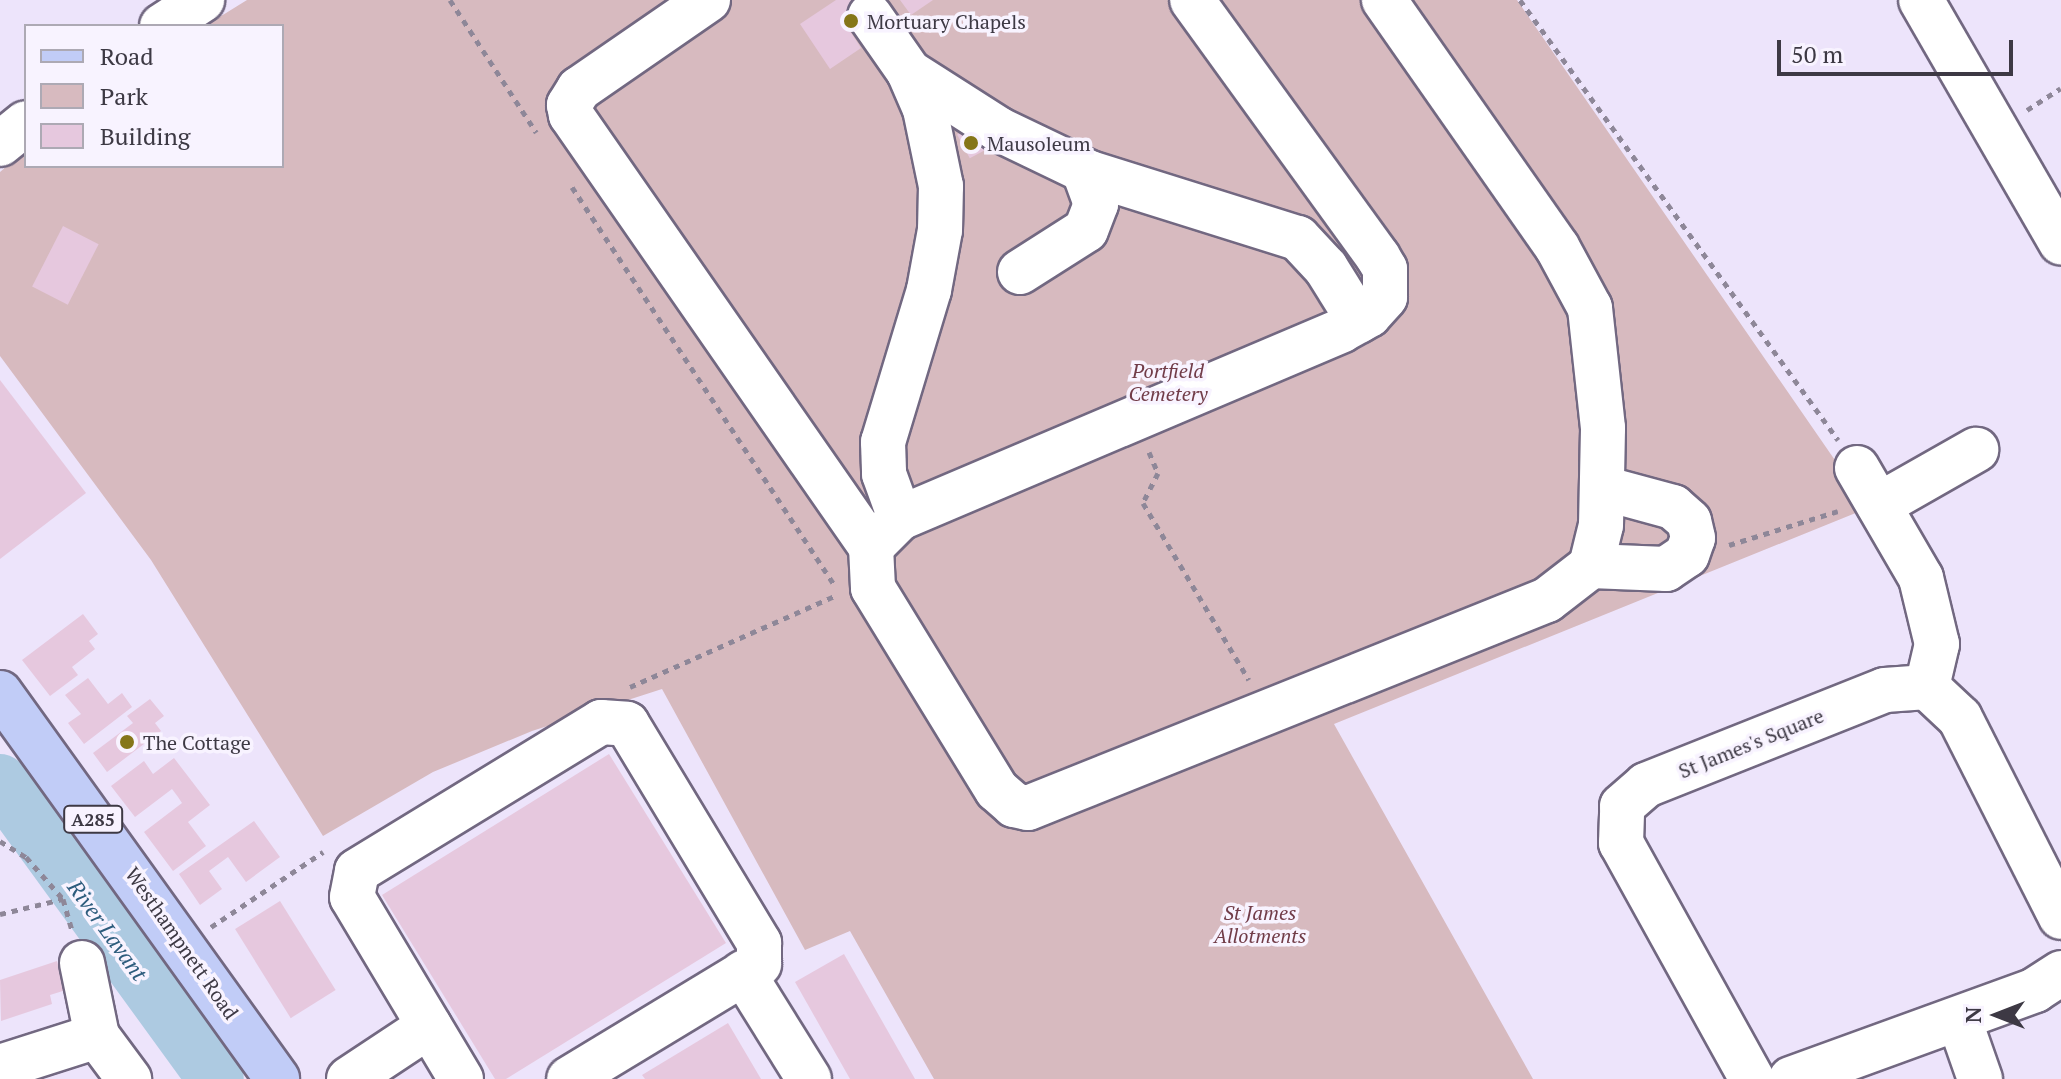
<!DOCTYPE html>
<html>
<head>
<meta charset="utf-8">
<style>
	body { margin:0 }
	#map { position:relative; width:2061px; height:1079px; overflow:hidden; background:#ede4fb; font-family:"PT Serif",serif }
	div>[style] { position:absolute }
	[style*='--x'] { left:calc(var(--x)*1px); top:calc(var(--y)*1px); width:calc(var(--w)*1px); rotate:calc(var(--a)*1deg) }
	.green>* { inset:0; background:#d7babf }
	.river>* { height:56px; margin:-28px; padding:0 28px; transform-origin:28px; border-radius:28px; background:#adcae1 }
	.building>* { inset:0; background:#e6c8de; transform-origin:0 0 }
	.path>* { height:5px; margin-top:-2.5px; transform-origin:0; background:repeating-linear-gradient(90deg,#8e8798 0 6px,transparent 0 12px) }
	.roads { filter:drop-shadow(2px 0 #726881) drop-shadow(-2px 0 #726881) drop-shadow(0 2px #726881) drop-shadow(0 -2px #726881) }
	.minor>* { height:44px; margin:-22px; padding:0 22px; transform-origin:22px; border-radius:22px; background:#fff }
	.major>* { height:44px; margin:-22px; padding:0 22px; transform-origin:22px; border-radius:22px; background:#c1ccf7 }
	.dots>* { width:22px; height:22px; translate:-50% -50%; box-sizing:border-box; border:4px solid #f8f3ff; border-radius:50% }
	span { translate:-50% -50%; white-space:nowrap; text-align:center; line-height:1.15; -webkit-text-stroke:7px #f8f3ff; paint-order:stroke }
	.shield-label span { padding:2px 6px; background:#f8f3ff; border:2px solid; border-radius:6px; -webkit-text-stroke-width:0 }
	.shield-label { font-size:18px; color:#3d3944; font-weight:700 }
	.poi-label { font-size:20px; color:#3d3944 }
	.left { translate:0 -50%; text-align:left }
	.park-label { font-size:20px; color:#713c48; font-style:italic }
	.street-label { font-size:20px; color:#3d3944 }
	.water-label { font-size:22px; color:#2d5c7d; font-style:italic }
	.legend { position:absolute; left:24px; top:24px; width:260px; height:144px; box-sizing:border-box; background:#f8f3ff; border:2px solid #ada9b4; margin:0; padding:10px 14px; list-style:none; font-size:24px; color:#3d3944 }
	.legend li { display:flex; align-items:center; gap:16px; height:40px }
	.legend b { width:40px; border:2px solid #ada9b4 }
	.north { position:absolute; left:1957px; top:975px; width:80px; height:80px; -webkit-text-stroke:6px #f8f3ff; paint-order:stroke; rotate:270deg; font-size:22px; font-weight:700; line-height:32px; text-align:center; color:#3d3944 }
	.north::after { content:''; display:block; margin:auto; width:28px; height:36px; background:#3d3944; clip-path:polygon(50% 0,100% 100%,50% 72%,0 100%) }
	.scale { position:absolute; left:1777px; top:40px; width:236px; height:36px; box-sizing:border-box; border:4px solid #3d3944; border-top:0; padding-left:10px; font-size:24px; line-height:28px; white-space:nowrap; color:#3d3944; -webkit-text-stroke:6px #f8f3ff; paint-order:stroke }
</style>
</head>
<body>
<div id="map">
	<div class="green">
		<i style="clip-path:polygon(247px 0,1517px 0,1868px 508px,1334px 724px,1533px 1079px,934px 1079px,850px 931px,805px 950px,662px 689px,532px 731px,433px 772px,323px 836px,151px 560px,0 356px,0 172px,26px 150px,26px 166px,282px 166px,282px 26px,205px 26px)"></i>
	</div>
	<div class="river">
		<i style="--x:0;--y:782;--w:367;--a:54"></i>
	</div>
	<div class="building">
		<i style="clip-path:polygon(836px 0,889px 0,848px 28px,861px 48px,830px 69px,800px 24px)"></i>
		<i style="clip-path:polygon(900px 0,933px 0,911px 15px)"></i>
		<i style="left:973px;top:126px;width:27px;height:18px;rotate:62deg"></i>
		<i style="left:63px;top:226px;width:40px;height:68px;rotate:27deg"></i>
		<i style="clip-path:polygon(0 380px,86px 493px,0 559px)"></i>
		<i style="clip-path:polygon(83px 614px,98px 634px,89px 641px,95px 649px,72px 667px,78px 675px,50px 696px,22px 660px)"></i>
		<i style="clip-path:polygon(88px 678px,108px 704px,122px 693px,132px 707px,84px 744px,68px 723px,81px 714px,65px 695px)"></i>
		<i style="clip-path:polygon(150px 699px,164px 716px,155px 723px,161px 731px,107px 772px,93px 753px,133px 723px,127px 716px)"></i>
		<i style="clip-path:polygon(609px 754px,726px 943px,506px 1079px,495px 1079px,382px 895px)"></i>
		<i style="clip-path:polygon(174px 758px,210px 805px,188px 822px,206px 846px,173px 871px,144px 832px,182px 803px,178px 797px,172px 789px,135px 817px,111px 786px,144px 761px,153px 774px)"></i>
		<i style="clip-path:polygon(254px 821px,280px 857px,246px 882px,228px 857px,209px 871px,222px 889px,200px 905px,179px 874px)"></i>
		<i style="left:280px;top:901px;width:105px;height:53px;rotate:58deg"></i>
		<i style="clip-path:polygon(844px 954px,915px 1079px,850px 1079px,795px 982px)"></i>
		<i style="clip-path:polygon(57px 961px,66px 990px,50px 995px,52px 1004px,1px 1021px,0 980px)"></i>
		<i style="clip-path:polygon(728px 1023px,761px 1079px,645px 1079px,642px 1075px)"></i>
	</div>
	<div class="path">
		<i style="--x:450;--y:0;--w:158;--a:56.9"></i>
		<i style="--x:1520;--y:0;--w:543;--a:54.14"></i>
		<i style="--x:2027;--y:110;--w:40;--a:-32.9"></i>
		<i style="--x:572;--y:187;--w:478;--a:56.6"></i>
		<i style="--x:1149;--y:452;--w:23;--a:67"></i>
		<i style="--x:1158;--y:473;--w:34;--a:117"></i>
		<i style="--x:1143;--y:503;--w:206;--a:59.1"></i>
		<i style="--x:1729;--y:545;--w:114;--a:-17.3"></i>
		<i style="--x:630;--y:687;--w:227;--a:-24"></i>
		<i style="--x:0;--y:841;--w:31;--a:32"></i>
		<i style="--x:26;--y:857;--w:56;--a:48.6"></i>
		<i style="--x:63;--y:899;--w:32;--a:74"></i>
		<i style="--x:0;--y:914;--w:65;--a:-13.4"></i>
		<i style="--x:211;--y:927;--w:135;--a:-33.8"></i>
	</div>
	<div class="roads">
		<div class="minor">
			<i style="--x:708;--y:0;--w:157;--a:145.4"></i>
			<i style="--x:579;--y:89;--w:19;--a:122"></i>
			<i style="--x:569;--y:105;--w:10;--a:79"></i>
			<i style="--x:571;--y:115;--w:526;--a:55.22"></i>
			<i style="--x:1921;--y:0;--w:280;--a:60"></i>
			<i style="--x:870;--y:16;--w:68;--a:55.1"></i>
			<i style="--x:909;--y:72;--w:40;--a:66.6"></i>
			<i style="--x:925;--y:109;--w:79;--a:78.3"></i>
			<i style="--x:941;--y:186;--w:44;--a:91.3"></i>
			<i style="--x:940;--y:230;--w:61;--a:100.4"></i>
			<i style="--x:929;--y:290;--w:159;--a:106.8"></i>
			<i style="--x:883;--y:442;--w:32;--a:88"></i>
			<i style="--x:884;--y:474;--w:47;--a:70"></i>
			<i style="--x:900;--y:518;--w:41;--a:135"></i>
			<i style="--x:871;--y:547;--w:41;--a:87.2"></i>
			<i style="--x:873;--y:588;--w:237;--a:58.5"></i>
			<i style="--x:997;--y:790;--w:23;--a:41"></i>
			<i style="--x:1014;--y:805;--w:14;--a:12"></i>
			<i style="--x:1028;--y:808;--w:559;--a:-21.84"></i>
			<i style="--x:1547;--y:600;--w:56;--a:-37.7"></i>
			<i style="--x:1591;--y:566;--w:42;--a:-76.3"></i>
			<i style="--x:1601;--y:525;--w:97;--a:-88.8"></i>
			<i style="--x:1603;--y:428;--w:121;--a:-96.2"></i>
			<i style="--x:1590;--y:308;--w:69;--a:-118.4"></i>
			<i style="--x:1557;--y:247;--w:302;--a:-125"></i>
			<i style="--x:162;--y:26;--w:48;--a:-33"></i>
			<i style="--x:909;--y:72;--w:106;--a:32.6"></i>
			<i style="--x:998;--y:129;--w:102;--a:25.6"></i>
			<i style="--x:1090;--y:173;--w:218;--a:17.4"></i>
			<i style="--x:1298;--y:238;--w:41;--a:47"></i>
			<i style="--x:1326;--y:268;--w:62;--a:58.1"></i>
			<i style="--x:0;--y:144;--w:33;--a:-39"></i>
			<i style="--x:1020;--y:272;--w:78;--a:-32.5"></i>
			<i style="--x:1086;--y:230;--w:28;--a:-69"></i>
			<i style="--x:1096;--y:204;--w:35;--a:-110"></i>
			<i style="--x:1857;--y:468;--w:127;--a:59.8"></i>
			<i style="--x:1921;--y:578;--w:68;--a:76.4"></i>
			<i style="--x:1937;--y:644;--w:44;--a:103.1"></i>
			<i style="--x:1879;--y:505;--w:112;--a:-29.6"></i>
			<i style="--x:900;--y:518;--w:480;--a:-23"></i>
			<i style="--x:1342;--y:330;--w:31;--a:-29"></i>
			<i style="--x:1369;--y:315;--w:24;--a:-48"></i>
			<i style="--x:1385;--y:297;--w:28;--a:-90"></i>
			<i style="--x:1385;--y:269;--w:14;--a:-120"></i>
			<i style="--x:1378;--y:257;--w:317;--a:-125.9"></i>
			<i style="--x:1591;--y:566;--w:75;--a:2.3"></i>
			<i style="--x:1666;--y:569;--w:25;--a:-34"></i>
			<i style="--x:1687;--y:555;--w:18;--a:-71"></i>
			<i style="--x:1693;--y:538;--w:17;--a:-103"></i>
			<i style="--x:1689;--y:521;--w:21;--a:-139"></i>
			<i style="--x:1673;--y:507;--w:73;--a:-164.8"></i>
			<i style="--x:82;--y:963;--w:75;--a:78.4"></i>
			<i style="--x:97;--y:1036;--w:54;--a:53.3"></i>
			<i style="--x:743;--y:973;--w:125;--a:58.1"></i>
			<i style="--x:1959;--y:1019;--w:64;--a:70.7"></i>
			<i style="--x:0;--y:1067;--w:102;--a:-17.7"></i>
			<i style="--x:349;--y:1079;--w:96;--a:-33.5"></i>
			<i style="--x:461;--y:1079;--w:212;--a:-120.9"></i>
			<i style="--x:352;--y:897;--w:26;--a:-79"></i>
			<i style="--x:357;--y:871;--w:286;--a:-31.4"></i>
			<i style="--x:601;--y:722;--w:26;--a:4"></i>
			<i style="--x:627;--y:724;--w:256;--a:58.9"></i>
			<i style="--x:759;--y:943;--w:21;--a:90"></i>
			<i style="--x:759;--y:964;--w:222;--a:148.8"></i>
			<i style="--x:1752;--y:1079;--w:270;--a:-119"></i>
			<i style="--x:1621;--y:843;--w:37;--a:-88"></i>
			<i style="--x:1622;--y:806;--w:32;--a:-41"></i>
			<i style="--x:1646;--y:785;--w:257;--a:-21.7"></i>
			<i style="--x:1885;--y:690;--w:42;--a:-4.1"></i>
			<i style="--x:1927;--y:687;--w:45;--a:43.2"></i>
			<i style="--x:1960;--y:718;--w:223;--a:63.1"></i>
			<i style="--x:1791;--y:1079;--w:260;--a:-20"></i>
			<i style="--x:2035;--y:990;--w:31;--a:-33"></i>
		</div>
		<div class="major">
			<i style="--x:0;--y:693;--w:475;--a:54.3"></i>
		</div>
	</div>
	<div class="dots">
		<i style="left:851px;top:21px;background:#857619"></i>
		<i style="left:971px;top:143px;background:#857619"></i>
		<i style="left:127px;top:742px;background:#857619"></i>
	</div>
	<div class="shield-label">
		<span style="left:93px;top:819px">A285</span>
	</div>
	<div class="poi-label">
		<span class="left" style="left:867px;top:21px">Mortuary Chapels</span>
		<span class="left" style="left:987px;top:143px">Mausoleum</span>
		<span class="left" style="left:143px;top:742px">The Cottage</span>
	</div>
	<div class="park-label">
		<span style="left:1168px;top:382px">Portfield<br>Cemetery</span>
		<span style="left:1260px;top:924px">St James<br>Allotments</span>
	</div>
	<div class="street-label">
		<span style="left:1751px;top:743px;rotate:-22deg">St James's Square</span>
		<span style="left:182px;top:943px;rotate:55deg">Westhampnett Road</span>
	</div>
	<div class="water-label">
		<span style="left:108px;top:930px;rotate:54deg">River Lavant</span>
	</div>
	<ul class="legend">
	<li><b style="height:10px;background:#c1ccf7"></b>Road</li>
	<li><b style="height:22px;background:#d7babf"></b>Park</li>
	<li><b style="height:22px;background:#e6c8de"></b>Building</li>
	</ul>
	<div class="north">N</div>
	<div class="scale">50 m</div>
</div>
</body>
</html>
